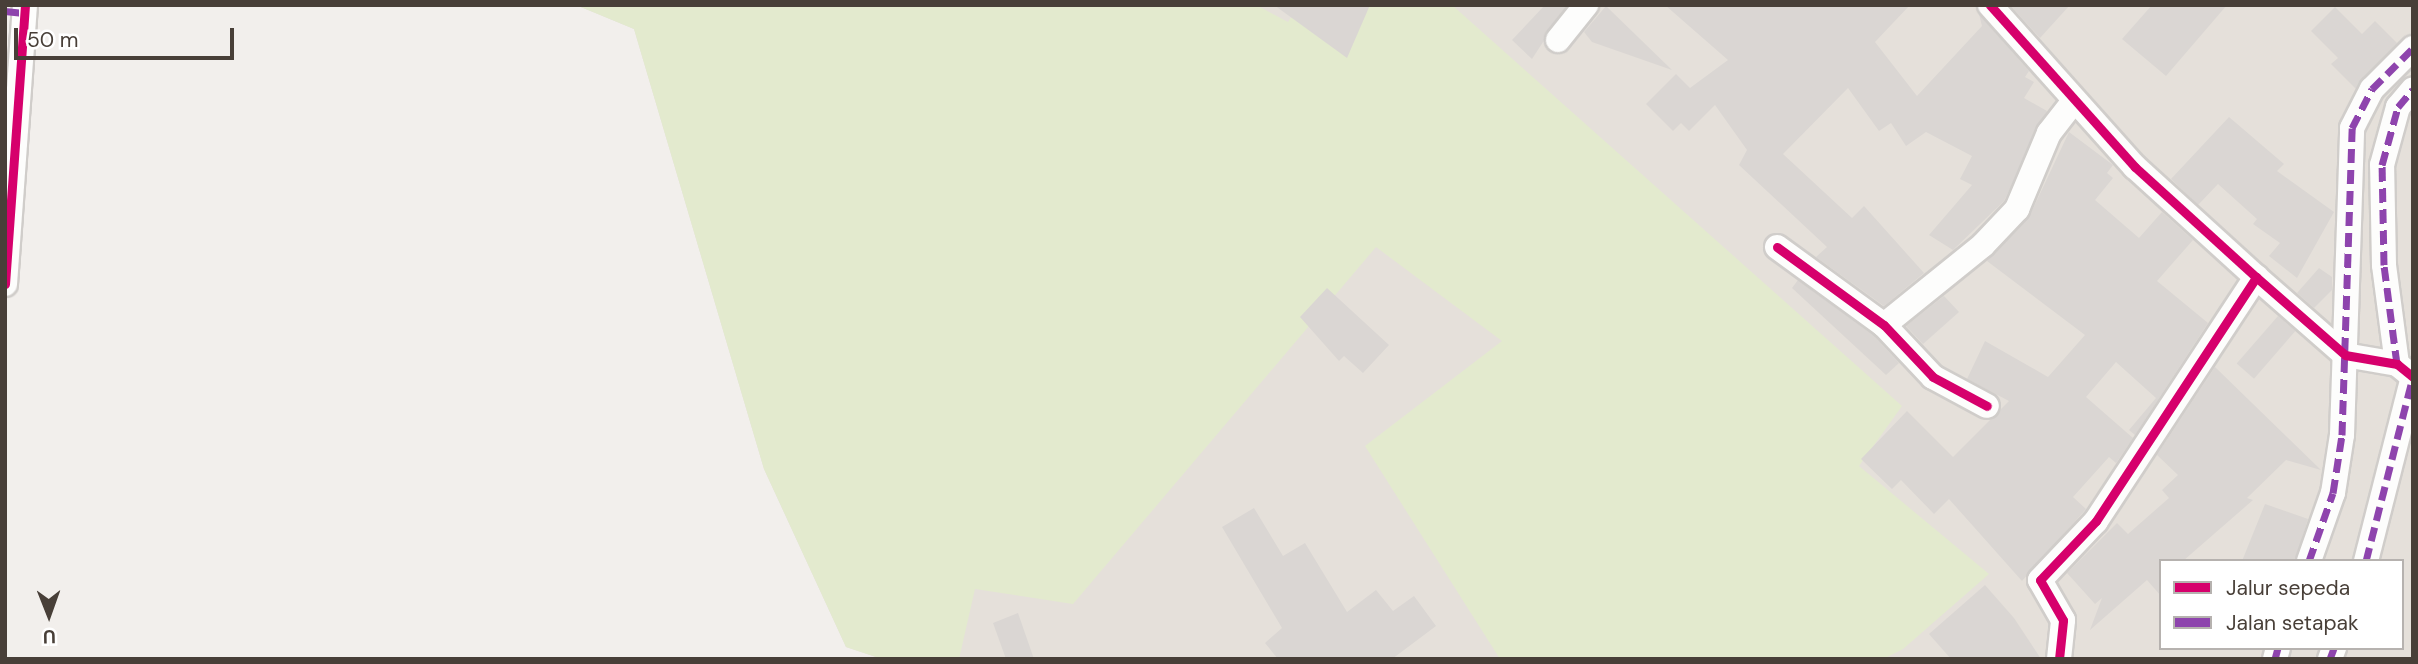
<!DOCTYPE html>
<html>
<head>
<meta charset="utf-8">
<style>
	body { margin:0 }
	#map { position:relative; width:2418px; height:664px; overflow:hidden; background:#f2efec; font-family:"DM Sans",sans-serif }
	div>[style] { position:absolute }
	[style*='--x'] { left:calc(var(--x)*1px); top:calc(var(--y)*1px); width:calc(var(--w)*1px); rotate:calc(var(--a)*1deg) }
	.residential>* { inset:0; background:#e5e0da }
	.green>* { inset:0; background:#e3eace }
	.building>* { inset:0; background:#dad6d3; transform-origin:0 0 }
	.roads { filter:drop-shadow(2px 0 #d0cdca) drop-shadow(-2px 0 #d0cdca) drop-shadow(0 2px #d0cdca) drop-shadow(0 -2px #d0cdca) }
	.minor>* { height:24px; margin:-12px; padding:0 12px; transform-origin:12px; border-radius:12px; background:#fdfdfc }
	.quiet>* { height:7px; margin-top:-3.5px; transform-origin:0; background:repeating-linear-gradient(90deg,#8e44ad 0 14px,transparent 0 21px) }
	.cycleway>* { height:9px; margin:-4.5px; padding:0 4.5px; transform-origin:4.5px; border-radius:4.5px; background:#d6006c }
	span { translate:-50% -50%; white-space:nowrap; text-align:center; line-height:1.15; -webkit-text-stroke:5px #fff; paint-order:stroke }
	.frame { position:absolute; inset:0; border:7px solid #483f38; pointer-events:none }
	.legend { position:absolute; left:2159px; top:559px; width:245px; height:91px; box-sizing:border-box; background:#fff; border:2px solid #b6b2af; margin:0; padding:9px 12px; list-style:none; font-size:21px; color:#483f38 }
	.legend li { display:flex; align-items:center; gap:14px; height:35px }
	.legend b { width:35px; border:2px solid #b6b2af }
	.north { position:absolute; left:14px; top:580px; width:70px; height:70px; -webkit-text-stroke:5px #fff; paint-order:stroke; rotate:179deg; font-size:19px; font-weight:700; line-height:28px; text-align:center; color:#483f38 }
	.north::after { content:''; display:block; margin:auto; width:24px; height:32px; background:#483f38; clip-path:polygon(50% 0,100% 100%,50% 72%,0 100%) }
	.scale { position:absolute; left:14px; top:28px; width:220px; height:32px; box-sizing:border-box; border:4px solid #483f38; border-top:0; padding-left:9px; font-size:21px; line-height:24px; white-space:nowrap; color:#483f38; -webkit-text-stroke:5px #fff; paint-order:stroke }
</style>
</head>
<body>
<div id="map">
	<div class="residential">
		<i style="clip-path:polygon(evenodd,576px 5px,2413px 5px,2413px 659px,882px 659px,846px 647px,764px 469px,634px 29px,576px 5px,2161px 561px,2402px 561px,2402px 648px,2161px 648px,2161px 561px)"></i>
	</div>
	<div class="green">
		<i style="clip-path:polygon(576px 5px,1256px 5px,1288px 22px,1299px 5px,1452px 5px,1902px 406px,1859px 466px,1989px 574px,1903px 649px,1883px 659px,1500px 659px,1365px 446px,1502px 341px,1376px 247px,1073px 604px,975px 589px,959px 659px,882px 659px,846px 647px,764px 469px,634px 29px)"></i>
	</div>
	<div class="building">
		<i style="clip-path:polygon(1274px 5px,1370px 5px,1347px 58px)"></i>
		<i style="clip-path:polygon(1545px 5px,1567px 5px,1532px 59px,1512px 40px)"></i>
		<i style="clip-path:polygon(1665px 5px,1910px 5px,1875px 42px,1917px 96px,1982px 26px,1979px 14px,2029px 71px,2025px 77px,2034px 82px,2024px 98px,2047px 111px,2004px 201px,1953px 250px,1929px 235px,1972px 185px,1960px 179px,1972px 156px,1926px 132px,1906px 146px,1891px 123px,1879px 131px,1848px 88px,1783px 154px,1852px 218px,1864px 206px,1924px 273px,1884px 306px,1816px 257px,1827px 247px,1739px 165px,1747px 150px,1715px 105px,1689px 131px,1681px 123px,1673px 131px,1646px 104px,1676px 74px,1690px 88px,1728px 60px)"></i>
		<i style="clip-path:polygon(2010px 5px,2070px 5px,2040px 38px)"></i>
		<i style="clip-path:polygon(2152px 5px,2227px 5px,2166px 76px,2122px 39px)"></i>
		<i style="clip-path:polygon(1606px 6px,1672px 70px,1592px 42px,1584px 32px)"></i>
		<i style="clip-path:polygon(2335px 7px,2362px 34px,2375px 21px,2397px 43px,2356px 89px,2331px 64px,2338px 58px,2311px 31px)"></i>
		<i style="clip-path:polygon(2229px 117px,2284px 164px,2277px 171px,2334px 212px,2297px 278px,2269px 256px,2280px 243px,2253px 224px,2257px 219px,2218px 184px,2198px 205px,2171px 179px)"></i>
		<i style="clip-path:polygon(2069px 132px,2113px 165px,2107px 173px,2113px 178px,2095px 200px,2139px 238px,2162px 212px,2193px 240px,2157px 281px,2208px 323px,2135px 435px,2129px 430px,2156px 398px,2116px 362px,2086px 397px,2133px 438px,2116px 463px,2109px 457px,2073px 497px,2086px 509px,2022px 581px,1949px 499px,1934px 514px,1901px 480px,1892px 489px,1861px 459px,1907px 411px,1953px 457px,2009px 401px,1967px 379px,1985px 341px,2048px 377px,2085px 335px,1987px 261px,2030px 215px)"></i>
		<i style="clip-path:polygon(2319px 268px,2332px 277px,2332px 290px,2314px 308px,2297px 293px)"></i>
		<i style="clip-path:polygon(1798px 280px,1874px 336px,1899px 363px,1886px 375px,1792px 288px)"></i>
		<i style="clip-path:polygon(1327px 288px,1389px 345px,1363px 373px,1344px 356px,1339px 361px,1300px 317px)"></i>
		<i style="clip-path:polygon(1944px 296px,1959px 312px,1923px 344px,1906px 326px)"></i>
		<i style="left:2278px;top:316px;width:23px;height:63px;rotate:41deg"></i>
		<i style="clip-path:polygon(2215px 367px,2321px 470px,2286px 460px,2247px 498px,2253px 500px,2183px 561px,2161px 561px,2161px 596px,2147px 580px,2090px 630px,2102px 598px,2095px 604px,2067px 573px,2117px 523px,2128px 534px,2169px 498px,2162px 490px,2178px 475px,2157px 455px)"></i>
		<i style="clip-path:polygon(2265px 504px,2308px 519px,2295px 561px,2242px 561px)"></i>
		<i style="clip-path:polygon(1254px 508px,1283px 556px,1305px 543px,1347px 612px,1376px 590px,1393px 611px,1414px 596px,1436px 626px,1392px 659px,1278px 659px,1265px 643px,1282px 628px,1222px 527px)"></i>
		<i style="clip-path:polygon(1985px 585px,2014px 618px,2041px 659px,1951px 659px,1929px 634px)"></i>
		<i style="clip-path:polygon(1018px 613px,1034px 659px,1006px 659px,993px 623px)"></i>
	</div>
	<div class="roads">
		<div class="minor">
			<i style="--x:1990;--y:5;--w:217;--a:48.2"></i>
			<i style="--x:2135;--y:167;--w:164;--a:42.3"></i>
			<i style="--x:2256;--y:277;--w:118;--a:41.2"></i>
			<i style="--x:2345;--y:355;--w:53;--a:9.8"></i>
			<i style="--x:2397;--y:364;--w:21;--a:39"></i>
			<i style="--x:1558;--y:40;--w:45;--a:-51.3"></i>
			<i style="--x:1777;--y:247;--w:132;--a:36.1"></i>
			<i style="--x:1884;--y:325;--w:71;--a:46.7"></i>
			<i style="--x:1933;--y:377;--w:61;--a:28.2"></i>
			<i style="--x:5;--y:284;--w:280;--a:-85.9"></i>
			<i style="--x:1884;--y:325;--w:127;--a:-38.9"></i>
			<i style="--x:1983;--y:245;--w:50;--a:-46.6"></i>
			<i style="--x:2017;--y:209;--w:82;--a:-67.2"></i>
			<i style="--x:2049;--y:133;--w:41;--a:-52"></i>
			<i style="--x:2397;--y:364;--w:100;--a:-97.5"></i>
			<i style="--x:2384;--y:265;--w:100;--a:-91.1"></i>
			<i style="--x:2382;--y:165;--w:60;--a:-74.6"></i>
			<i style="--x:2398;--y:107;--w:23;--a:-50"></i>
			<i style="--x:2309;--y:561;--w:72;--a:-70.6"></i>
			<i style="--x:2333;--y:493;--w:59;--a:-81.2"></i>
			<i style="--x:2342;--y:435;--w:307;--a:-88.1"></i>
			<i style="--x:2352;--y:128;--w:44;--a:-62.9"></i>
			<i style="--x:2372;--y:89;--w:58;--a:-45"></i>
			<i style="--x:2366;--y:561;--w:190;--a:-75.7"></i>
			<i style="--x:2059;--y:659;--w:39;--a:-84"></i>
			<i style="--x:2063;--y:620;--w:46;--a:-119.9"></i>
			<i style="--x:2040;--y:580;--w:81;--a:-46.5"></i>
			<i style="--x:2096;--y:521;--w:292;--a:-56.7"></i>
			<i style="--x:2275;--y:659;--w:11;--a:-75"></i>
			<i style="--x:2330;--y:659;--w:12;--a:-70"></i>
		</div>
	</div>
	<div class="quiet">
		<i style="--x:5;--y:11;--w:19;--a:6"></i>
		<i style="--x:2397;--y:364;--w:100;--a:-97.5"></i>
		<i style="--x:2384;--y:265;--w:100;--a:-91.1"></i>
		<i style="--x:2382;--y:165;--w:60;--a:-74.6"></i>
		<i style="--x:2398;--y:107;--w:23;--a:-50"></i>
		<i style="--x:2309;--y:561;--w:72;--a:-70.6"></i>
		<i style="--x:2333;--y:493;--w:59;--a:-81.2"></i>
		<i style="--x:2342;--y:435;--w:307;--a:-88.1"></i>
		<i style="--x:2352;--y:128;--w:44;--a:-62.9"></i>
		<i style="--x:2372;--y:89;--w:58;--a:-45"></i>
		<i style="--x:2366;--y:561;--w:190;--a:-75.7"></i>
		<i style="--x:2275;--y:659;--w:11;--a:-75"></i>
		<i style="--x:2330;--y:659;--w:12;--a:-70"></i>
	</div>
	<div class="cycleway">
		<i style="--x:1990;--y:5;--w:217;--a:48.2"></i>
		<i style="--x:2135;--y:167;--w:164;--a:42.3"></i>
		<i style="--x:2256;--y:277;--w:118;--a:41.2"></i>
		<i style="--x:2345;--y:355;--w:53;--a:9.8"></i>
		<i style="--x:2397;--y:364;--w:21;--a:39"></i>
		<i style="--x:1777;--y:247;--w:132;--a:36.1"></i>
		<i style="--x:1884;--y:325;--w:71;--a:46.7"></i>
		<i style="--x:1933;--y:377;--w:61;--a:28.2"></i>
		<i style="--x:5;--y:284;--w:280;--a:-85.9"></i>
		<i style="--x:2059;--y:659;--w:39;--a:-84"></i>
		<i style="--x:2063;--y:620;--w:46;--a:-119.9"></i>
		<i style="--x:2040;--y:580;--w:81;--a:-46.5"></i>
		<i style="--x:2096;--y:521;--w:292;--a:-56.7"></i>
	</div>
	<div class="frame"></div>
	<ul class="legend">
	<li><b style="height:9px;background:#d6006c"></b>Jalur sepeda</li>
	<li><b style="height:9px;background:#8e44ad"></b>Jalan setapak</li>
	</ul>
	<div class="north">U</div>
	<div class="scale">50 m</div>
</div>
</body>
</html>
